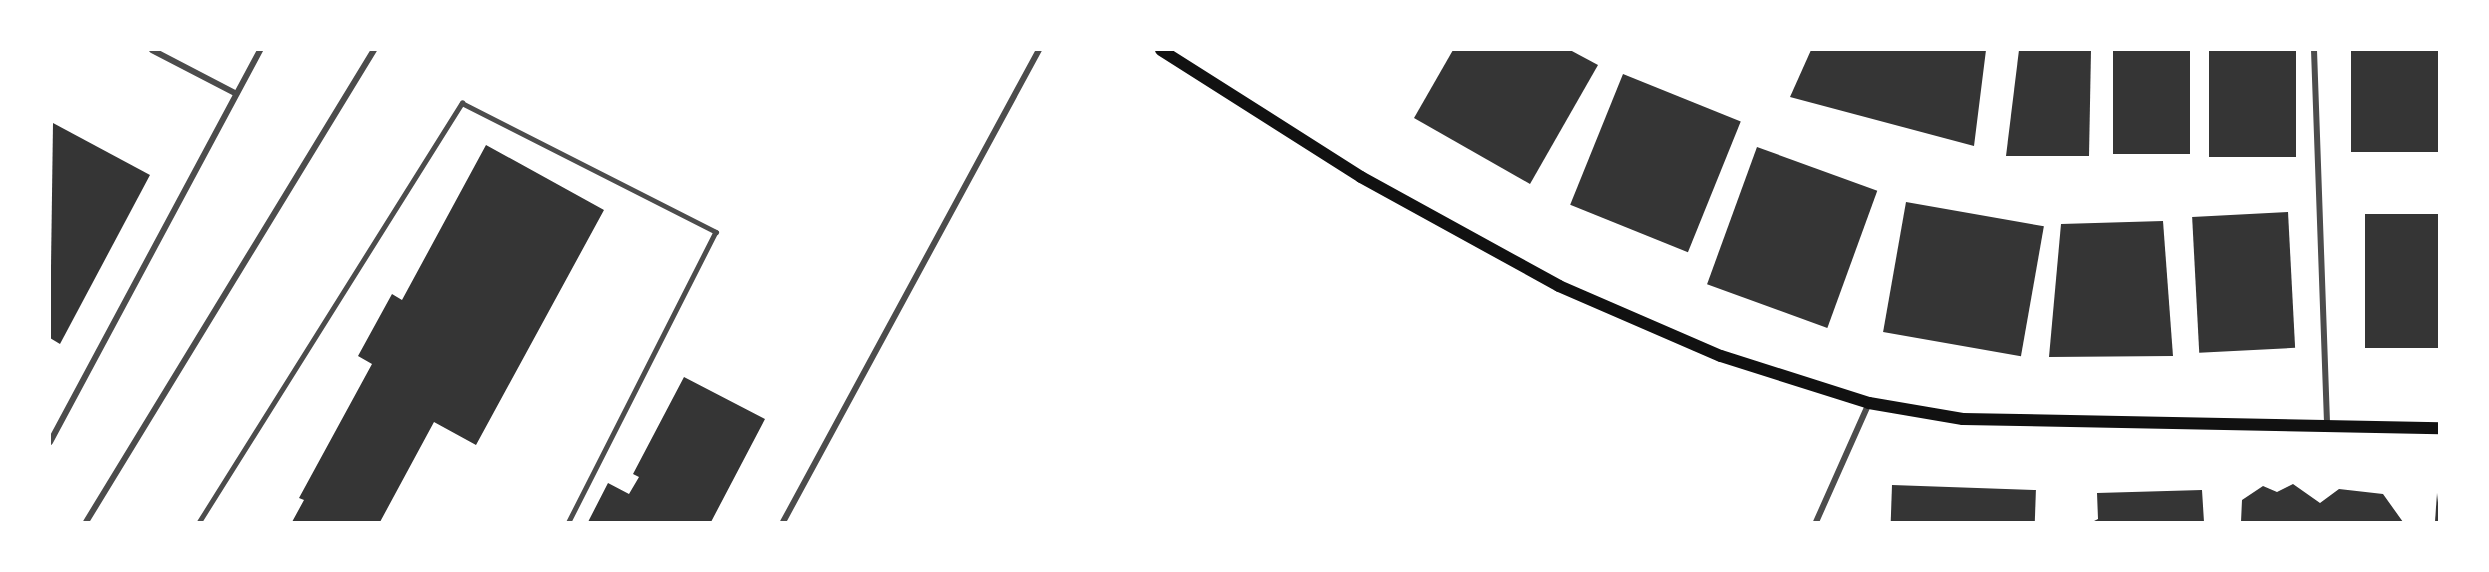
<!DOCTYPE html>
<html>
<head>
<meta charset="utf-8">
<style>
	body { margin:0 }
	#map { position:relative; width:2489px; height:572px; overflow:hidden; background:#fff; font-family:Karla,sans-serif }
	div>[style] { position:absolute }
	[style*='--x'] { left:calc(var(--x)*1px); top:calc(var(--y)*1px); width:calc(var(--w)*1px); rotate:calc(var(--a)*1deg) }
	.building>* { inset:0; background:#353535; transform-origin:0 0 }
	.service>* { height:4.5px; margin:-2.25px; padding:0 2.25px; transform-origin:2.25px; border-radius:2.25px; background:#4c4c4c }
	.minor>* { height:6px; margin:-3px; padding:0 3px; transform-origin:3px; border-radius:3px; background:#4c4c4c }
	.secondary>* { height:12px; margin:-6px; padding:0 6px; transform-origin:6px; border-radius:6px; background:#111 }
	span { translate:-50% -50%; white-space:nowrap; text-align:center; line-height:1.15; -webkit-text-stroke:4.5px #fff; paint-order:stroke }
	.frame { position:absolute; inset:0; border:51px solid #fff; pointer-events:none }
</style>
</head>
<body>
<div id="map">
	<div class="building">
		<i style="clip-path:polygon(1453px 50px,1570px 50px,1598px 65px,1530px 184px,1414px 118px)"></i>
		<i style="clip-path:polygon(1811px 50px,1986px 50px,1974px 146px,1790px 97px)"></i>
		<i style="clip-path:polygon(2019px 50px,2091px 50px,2089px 156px,2006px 156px)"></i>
		<i style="left:2113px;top:50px;width:77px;height:104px"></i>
		<i style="left:2209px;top:50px;width:87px;height:107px"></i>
		<i style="left:2351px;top:50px;width:89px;height:102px"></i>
		<i style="left:1623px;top:74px;width:127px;height:141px;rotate:22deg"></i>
		<i style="clip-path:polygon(53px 123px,150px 175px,60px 344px,50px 338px)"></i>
		<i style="clip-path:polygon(486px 145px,604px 210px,476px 445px,434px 422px,380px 522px,292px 522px,304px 500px,299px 498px,372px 364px,358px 356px,392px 294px,402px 300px)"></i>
		<i style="left:1757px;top:147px;width:128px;height:146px;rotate:20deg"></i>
		<i style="left:1906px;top:202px;width:140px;height:132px;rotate:10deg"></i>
		<i style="left:2288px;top:212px;width:136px;height:96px;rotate:87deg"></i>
		<i style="left:2440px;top:214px;width:134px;height:75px;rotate:90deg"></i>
		<i style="clip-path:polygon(2163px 221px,2173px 356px,2049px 357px,2061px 224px)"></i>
		<i style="clip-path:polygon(684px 377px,765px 419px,711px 522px,588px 522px,608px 483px,629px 494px,639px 477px,633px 474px)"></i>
		<i style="clip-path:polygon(2293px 484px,2320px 503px,2339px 489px,2383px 494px,2403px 522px,2241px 522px,2242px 500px,2263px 486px,2277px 492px)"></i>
		<i style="left:1892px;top:485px;width:144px;height:37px;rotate:2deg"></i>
		<i style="clip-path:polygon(2202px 490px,2204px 522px,2092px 522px,2098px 519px,2097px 493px)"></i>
		<i style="clip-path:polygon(2437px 493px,2440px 522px,2435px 522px)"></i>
	</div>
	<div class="service">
		<i style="--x:199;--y:522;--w:495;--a:-57.9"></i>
		<i style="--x:462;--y:103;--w:285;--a:26.9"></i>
		<i style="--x:716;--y:232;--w:325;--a:116.9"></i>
	</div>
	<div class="minor">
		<i style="--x:152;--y:50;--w:93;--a:27.4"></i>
		<i style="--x:2314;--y:50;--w:374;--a:88"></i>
		<i style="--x:50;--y:442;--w:445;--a:-61.8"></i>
		<i style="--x:86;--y:522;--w:553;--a:-58.61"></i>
		<i style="--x:783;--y:522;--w:537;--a:-61.53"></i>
		<i style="--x:1816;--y:522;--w:130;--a:-66"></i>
	</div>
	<div class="secondary">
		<i style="--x:1161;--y:50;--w:237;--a:32.4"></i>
		<i style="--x:1361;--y:177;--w:226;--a:28.8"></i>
		<i style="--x:1559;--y:286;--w:176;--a:23.4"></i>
		<i style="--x:1721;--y:356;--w:155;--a:17.6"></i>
		<i style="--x:1869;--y:403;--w:95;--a:9.7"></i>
		<i style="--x:1963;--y:419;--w:477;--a:1.1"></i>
	</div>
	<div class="frame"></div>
</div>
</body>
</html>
